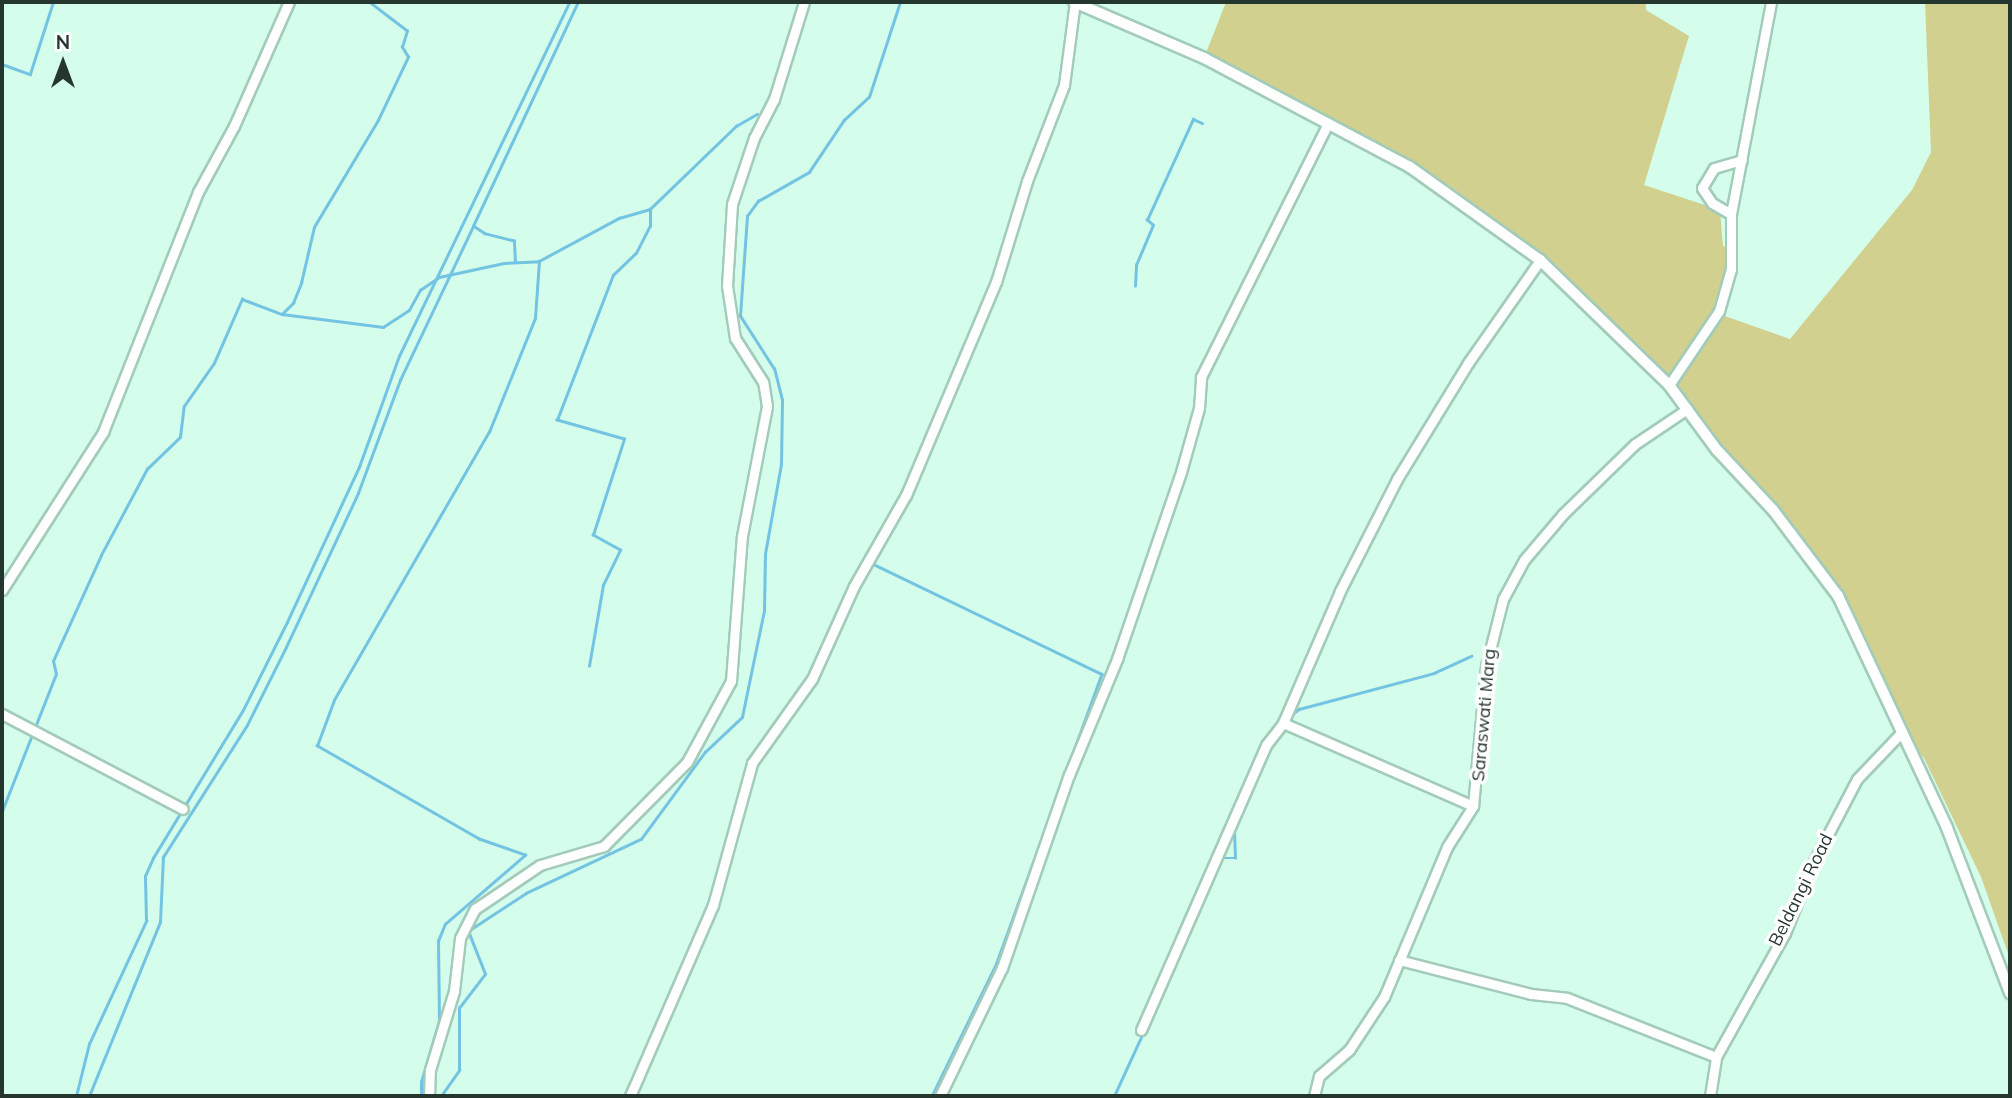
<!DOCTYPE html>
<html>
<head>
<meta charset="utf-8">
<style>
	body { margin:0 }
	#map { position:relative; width:2012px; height:1098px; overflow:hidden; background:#d4feeb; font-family:Mulish,sans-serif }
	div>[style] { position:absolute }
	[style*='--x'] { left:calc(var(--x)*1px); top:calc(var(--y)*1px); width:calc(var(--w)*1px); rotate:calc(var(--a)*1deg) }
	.green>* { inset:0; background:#d1d08e }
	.stream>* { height:2.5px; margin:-1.25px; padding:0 1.25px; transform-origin:1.25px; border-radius:1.25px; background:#73c3e3 }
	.roads { filter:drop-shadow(2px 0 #a3cbb9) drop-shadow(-2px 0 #a3cbb9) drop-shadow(0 2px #a3cbb9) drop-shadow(0 -2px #a3cbb9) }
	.minor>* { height:9px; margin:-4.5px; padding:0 4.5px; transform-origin:4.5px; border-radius:4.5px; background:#fff }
	.tertiary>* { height:10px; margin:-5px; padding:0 5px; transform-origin:5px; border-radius:5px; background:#fff }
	span { translate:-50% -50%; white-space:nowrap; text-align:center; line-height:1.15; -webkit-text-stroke:7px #fff; paint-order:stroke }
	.street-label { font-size:18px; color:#25362f }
	.frame { position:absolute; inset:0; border:4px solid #25362f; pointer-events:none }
	.north { position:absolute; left:28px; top:28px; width:70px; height:70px; -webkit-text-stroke:5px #fff; paint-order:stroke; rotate:0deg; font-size:19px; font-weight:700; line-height:28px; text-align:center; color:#25362f }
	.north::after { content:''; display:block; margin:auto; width:24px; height:32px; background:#25362f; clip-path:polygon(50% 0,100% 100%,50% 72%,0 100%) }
</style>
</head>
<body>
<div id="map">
	<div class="green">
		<i style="clip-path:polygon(1226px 2px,1646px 2px,1646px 10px,1689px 36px,1644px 185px,1720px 210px,1723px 246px,1738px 251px,1722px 315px,1790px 339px,1912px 190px,1931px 152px,1925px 2px,2010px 2px,2010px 959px,1981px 877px,1924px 758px,1898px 727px,1848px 613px,1652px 364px,1556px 265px,1447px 184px,1204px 58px)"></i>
	</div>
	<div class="stream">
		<i style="--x:2;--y:64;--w:30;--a:20"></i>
		<i style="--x:30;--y:74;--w:76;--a:-72.3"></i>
		<i style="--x:515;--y:262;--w:21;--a:-93"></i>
		<i style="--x:514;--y:241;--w:30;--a:-166"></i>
		<i style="--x:485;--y:234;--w:14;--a:-146"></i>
		<i style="--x:473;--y:226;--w:247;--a:-64.9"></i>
		<i style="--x:1135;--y:286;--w:21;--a:-87"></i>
		<i style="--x:1136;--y:265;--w:43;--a:-67"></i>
		<i style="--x:1153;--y:225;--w:8;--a:-140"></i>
		<i style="--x:1147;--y:220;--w:111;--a:-65.5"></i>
		<i style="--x:1193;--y:119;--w:10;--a:24"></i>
		<i style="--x:282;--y:314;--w:16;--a:-45"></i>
		<i style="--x:293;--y:303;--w:22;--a:-68"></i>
		<i style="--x:301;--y:283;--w:57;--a:-76.9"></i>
		<i style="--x:314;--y:227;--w:125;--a:-59.1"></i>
		<i style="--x:378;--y:120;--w:70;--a:-64.5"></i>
		<i style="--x:408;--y:57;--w:12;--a:-121"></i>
		<i style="--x:402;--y:47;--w:17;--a:-73"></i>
		<i style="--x:407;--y:31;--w:48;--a:-142.7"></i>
		<i style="--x:871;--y:563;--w:256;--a:25.7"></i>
		<i style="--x:1102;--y:674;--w:307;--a:110"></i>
		<i style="--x:997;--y:963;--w:148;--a:116"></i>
		<i style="--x:589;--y:666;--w:82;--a:-80.2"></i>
		<i style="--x:603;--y:585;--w:39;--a:-64"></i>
		<i style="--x:620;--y:550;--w:31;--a:-151"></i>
		<i style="--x:593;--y:535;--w:101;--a:-72.1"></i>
		<i style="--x:624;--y:439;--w:70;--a:-164.2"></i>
		<i style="--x:557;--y:420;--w:155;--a:-68.9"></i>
		<i style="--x:613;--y:275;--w:32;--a:-44"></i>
		<i style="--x:636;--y:253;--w:30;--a:-63"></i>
		<i style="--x:650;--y:226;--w:17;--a:-90"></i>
		<i style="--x:1289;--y:717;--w:13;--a:-39"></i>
		<i style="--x:1299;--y:709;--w:140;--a:-14.9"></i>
		<i style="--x:1434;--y:673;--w:41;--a:-24.7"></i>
		<i style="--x:1264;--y:740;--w:14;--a:-51"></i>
		<i style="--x:2;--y:811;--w:147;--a:-68.5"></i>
		<i style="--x:56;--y:674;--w:13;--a:-103"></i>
		<i style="--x:53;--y:661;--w:116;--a:-65.6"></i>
		<i style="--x:101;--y:555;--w:98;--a:-61.9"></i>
		<i style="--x:147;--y:469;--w:46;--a:-44.1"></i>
		<i style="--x:180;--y:437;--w:31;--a:-83"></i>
		<i style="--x:184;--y:406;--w:52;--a:-55.1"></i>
		<i style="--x:214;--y:363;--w:70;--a:-66.4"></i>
		<i style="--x:242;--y:299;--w:43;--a:20.6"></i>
		<i style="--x:282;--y:314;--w:102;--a:7.3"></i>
		<i style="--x:383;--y:327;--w:31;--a:-33"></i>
		<i style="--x:409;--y:310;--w:23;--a:-61"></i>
		<i style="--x:420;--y:290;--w:23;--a:-34"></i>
		<i style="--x:439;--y:277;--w:66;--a:-12.2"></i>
		<i style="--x:504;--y:263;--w:35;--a:-3"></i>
		<i style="--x:539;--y:261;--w:91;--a:-28.3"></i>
		<i style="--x:619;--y:218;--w:32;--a:-16"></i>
		<i style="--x:650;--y:209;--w:120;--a:-44"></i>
		<i style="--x:736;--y:126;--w:24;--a:-30"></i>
		<i style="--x:1219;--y:858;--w:16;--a:0"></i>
		<i style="--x:1235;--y:858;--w:30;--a:-92"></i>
		<i style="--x:1189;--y:932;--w:63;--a:-66.7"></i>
		<i style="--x:1158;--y:1002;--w:60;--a:-66.4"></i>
		<i style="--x:76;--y:1096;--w:54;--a:-76"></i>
		<i style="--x:89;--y:1044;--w:136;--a:-65.1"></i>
		<i style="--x:146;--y:921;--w:45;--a:-91.3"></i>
		<i style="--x:145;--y:876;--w:20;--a:-66"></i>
		<i style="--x:153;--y:858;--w:173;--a:-58.7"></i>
		<i style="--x:243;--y:710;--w:98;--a:-63.4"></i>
		<i style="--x:287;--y:622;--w:171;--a:-65.1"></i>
		<i style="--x:359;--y:467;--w:118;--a:-70.2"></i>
		<i style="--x:399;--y:356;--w:393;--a:-64.3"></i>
		<i style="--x:89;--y:1096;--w:188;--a:-67.8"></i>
		<i style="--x:160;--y:922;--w:65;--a:-87.4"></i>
		<i style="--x:163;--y:857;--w:156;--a:-57.5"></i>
		<i style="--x:247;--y:725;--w:87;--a:-63.4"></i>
		<i style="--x:286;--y:647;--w:170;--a:-64.9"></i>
		<i style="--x:358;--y:493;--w:121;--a:-69.6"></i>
		<i style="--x:400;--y:380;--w:170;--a:-64.6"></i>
		<i style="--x:421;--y:1096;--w:14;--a:-90"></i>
		<i style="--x:421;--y:1082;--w:64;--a:-73.6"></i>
		<i style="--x:439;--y:1021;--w:80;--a:-90.7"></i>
		<i style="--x:438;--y:941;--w:18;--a:-68"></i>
		<i style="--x:445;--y:924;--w:106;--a:-40.8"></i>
		<i style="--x:525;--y:855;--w:49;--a:-160.8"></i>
		<i style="--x:479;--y:839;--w:187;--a:-150.1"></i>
		<i style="--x:317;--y:746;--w:49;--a:-69.7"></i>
		<i style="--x:334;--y:700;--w:310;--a:-60"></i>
		<i style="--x:489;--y:432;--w:123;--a:-68"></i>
		<i style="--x:535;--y:318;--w:57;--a:-86"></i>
		<i style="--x:441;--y:1096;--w:32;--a:-55"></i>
		<i style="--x:459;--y:1070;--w:62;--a:-90"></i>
		<i style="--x:459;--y:1008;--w:43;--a:-52.6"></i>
		<i style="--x:485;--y:974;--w:46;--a:-111.6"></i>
		<i style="--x:468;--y:931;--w:69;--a:-33.2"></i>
		<i style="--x:526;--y:893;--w:127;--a:-25.2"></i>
		<i style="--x:641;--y:839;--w:108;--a:-53.7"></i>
		<i style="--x:705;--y:752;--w:51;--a:-43.4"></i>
		<i style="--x:742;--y:717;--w:108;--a:-78.3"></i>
		<i style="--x:764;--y:611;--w:57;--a:-89"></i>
		<i style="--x:765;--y:554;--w:91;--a:-79.9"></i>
		<i style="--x:781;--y:464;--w:64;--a:-89.1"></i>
		<i style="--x:782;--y:400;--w:32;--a:-104"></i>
		<i style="--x:774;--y:369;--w:63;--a:-122.7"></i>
		<i style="--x:740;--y:316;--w:100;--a:-86"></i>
		<i style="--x:747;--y:216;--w:19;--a:-54"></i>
		<i style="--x:758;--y:201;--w:59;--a:-29.6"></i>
		<i style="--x:809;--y:172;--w:63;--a:-56.1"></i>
		<i style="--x:844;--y:120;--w:34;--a:-43"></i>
		<i style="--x:869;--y:97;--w:100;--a:-71.9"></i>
		<i style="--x:1114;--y:1096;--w:69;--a:-65.3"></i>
	</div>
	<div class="roads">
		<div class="minor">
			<i style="--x:1731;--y:214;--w:22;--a:-150"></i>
			<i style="--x:1712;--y:203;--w:18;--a:-124"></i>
			<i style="--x:1702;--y:188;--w:23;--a:-59"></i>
			<i style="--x:1714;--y:168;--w:29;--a:-16"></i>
			<i style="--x:1669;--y:385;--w:89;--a:-56"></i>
			<i style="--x:1719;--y:311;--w:44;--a:-74.1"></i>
			<i style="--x:1731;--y:269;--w:55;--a:-90"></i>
			<i style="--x:1731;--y:214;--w:216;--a:-79.3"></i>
			<i style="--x:2;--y:590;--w:188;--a:-57.4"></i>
			<i style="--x:103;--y:432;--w:258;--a:-68.4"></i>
			<i style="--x:198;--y:192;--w:75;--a:-61.4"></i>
			<i style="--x:234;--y:126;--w:136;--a:-66.1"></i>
			<i style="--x:2;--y:714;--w:204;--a:27.7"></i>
			<i style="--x:1283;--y:723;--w:207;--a:23.6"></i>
			<i style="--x:1399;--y:960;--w:136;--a:14.4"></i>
			<i style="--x:1531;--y:994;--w:36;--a:6"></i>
			<i style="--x:1567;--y:998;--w:160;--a:21.6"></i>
			<i style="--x:1141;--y:1030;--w:311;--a:-66.3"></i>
			<i style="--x:1266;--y:745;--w:28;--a:-52"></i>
			<i style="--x:1283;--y:723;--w:144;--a:-66.6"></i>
			<i style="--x:1340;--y:591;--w:126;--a:-63"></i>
			<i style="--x:1397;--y:479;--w:136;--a:-58.5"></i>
			<i style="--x:1468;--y:363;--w:126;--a:-55"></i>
			<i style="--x:429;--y:1096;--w:26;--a:-88"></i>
			<i style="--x:430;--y:1070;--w:83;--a:-73.1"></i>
			<i style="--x:454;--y:991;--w:53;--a:-83.5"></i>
			<i style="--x:460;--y:938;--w:33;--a:-63"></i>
			<i style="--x:475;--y:909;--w:78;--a:-34.1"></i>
			<i style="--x:540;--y:865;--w:67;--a:-16.5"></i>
			<i style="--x:604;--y:846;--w:118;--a:-45.3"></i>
			<i style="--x:687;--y:762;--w:92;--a:-61.5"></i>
			<i style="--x:731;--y:681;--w:145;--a:-85.7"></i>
			<i style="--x:742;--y:536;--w:132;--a:-79.1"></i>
			<i style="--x:767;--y:406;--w:24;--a:-99"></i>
			<i style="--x:763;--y:382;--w:52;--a:-122.5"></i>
			<i style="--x:735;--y:338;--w:53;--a:-98.7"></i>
			<i style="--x:727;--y:286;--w:82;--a:-86.5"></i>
			<i style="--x:732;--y:204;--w:70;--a:-71.6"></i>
			<i style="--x:754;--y:138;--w:44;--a:-62.9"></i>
			<i style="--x:774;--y:99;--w:102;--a:-72.8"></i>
			<i style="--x:630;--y:1096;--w:208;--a:-66.5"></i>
			<i style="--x:713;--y:905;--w:147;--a:-74.6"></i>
			<i style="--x:752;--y:763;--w:103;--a:-54.5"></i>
			<i style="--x:812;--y:679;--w:102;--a:-65.7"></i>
			<i style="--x:854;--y:586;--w:105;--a:-60.3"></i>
			<i style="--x:906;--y:495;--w:231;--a:-67.1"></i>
			<i style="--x:996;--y:282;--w:106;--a:-72.9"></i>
			<i style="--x:1027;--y:181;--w:103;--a:-68.9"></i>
			<i style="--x:1064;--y:85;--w:84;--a:-82.5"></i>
			<i style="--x:940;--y:1096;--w:142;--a:-64.2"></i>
			<i style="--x:1002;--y:968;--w:204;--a:-70.9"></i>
			<i style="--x:1069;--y:775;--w:126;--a:-67.5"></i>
			<i style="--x:1117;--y:659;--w:198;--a:-71.1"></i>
			<i style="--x:1181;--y:472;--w:66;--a:-74.3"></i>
			<i style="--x:1199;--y:408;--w:31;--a:-86"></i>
			<i style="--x:1201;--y:377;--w:284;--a:-63.4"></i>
			<i style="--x:1314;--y:1096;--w:21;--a:-76"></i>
			<i style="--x:1319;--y:1076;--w:40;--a:-41"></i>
			<i style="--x:1349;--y:1050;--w:64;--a:-56.6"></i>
			<i style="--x:1384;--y:997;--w:163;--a:-67.2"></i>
			<i style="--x:1447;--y:847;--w:49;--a:-57.6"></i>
			<i style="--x:1473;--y:806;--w:141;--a:-84.7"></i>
			<i style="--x:1486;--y:666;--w:69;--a:-75.8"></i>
			<i style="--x:1503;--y:599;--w:44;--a:-61.7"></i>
			<i style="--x:1524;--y:560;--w:60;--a:-49.7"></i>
			<i style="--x:1563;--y:514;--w:100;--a:-44.2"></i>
			<i style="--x:1635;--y:444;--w:63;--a:-33.9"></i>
			<i style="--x:1710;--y:1096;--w:39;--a:-81"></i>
			<i style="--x:1716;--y:1057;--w:142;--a:-60.9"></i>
			<i style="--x:1785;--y:933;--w:71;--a:-68.5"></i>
			<i style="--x:1811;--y:867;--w:99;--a:-62.4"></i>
			<i style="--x:1857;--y:779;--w:62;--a:-46.3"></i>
		</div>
		<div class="tertiary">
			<i style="--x:1074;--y:2;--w:142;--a:23.3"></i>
			<i style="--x:1204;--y:58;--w:233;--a:27.9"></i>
			<i style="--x:1410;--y:167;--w:160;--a:35.6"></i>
			<i style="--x:1540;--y:260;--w:180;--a:44.1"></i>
			<i style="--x:1669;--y:385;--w:81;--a:53.6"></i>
			<i style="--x:1717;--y:450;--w:82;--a:47"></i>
			<i style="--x:1773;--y:510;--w:108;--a:52.9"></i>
			<i style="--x:1838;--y:596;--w:256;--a:64.8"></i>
			<i style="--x:1947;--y:828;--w:177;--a:69.1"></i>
		</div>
	</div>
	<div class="street-label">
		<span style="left:1484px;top:715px;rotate:-85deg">Saraswati Marg</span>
		<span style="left:1801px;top:890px;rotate:-64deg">Beldangi Road</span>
	</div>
	<div class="frame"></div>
	<div class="north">N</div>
</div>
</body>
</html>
